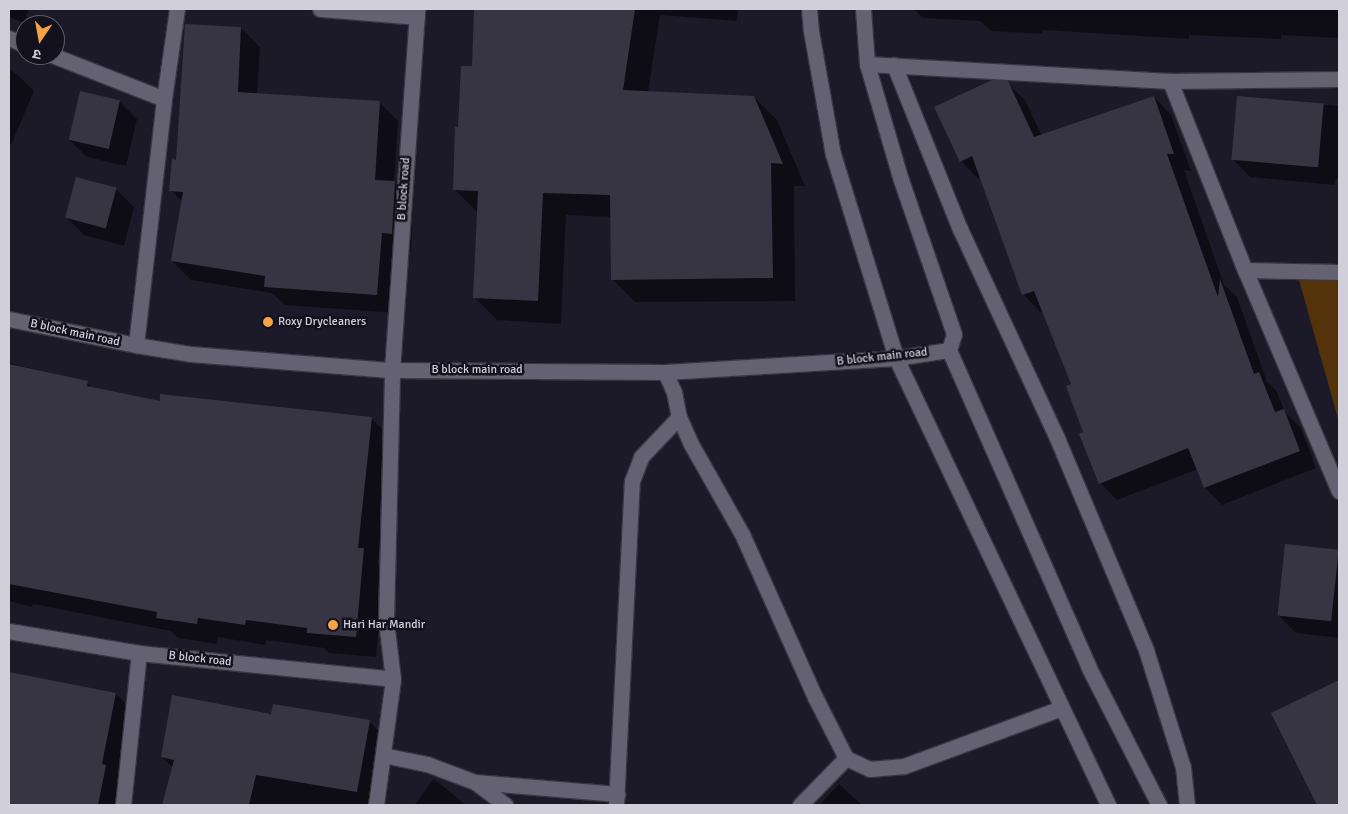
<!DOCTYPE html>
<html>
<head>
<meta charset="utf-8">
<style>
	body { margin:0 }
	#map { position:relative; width:1348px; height:814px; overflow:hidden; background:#1c1a28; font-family:Signika,"Noto Sans Devanagari",sans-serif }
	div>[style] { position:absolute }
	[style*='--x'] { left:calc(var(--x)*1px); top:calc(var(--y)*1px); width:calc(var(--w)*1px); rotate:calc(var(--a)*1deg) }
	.green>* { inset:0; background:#54330b }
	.shadow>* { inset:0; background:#0007 }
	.building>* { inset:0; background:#373544; transform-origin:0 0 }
	.roads { filter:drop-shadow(1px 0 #373640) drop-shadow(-1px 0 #373640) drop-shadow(0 1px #373640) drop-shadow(0 -1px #373640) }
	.minor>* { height:15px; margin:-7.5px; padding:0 7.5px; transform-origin:7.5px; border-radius:7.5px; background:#646272 }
	.dots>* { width:14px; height:14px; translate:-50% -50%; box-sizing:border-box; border:2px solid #13111e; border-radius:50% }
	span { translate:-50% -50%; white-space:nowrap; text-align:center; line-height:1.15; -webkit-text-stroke:5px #13111e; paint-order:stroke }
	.street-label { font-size:12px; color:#d1d0da }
	.poi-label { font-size:12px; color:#d1d0da }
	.left { translate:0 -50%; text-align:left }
	.frame { position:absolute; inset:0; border:10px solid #d1d0da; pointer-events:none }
	.north { position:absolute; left:15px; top:15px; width:50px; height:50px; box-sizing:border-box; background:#13111e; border:1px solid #5f5d69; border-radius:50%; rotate:192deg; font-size:14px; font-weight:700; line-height:20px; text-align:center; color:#d1d0da }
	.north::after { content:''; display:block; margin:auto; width:18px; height:22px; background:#f6a246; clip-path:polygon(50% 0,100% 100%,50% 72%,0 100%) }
</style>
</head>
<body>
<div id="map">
	<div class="green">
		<i style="clip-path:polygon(1297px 273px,1339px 274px,1339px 422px)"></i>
	</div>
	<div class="shadow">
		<i style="clip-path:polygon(9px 9px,29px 9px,24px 23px,9px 17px)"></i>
		<i style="clip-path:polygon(475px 9px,585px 11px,585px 9px,738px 9px,737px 21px,660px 15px,648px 93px,754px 97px,777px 120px,805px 186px,794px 186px,795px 301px,635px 302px,612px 279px,611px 217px,566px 215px,561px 324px,497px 320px,474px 297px,477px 212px,454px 189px,460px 129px,473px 67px)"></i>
		<i style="clip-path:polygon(914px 9px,1339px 9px,1339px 38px,1281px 35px,1281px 39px,1189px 35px,1189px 39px,1043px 30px,1043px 34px,991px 31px,980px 21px,923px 18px)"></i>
		<i style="clip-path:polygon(241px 28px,260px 47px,257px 95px,379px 102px,398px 121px,394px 183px,413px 201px,411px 252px,401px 252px,396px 313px,285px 305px,272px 293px,191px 280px,172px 261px,182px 202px,171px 190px,177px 161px)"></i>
		<i style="clip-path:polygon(9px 70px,17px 74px,34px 91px,11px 145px,9px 144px)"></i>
		<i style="clip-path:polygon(1007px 83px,1025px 100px,1042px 136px,1154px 97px,1171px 115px,1191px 171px,1184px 170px,1224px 285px,1237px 297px,1267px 382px,1276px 390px,1285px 412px,1301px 428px,1316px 468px,1222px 505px,1205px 488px,1198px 469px,1117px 500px,1100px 483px,1073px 385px,1043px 311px,1040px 312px,1023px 294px,981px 177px,978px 179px,961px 161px)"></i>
		<i style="clip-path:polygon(80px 93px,120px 102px,137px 119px,126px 166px,87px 157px,69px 140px)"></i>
		<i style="clip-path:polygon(1239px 97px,1339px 106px,1339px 180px,1336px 179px,1335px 185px,1250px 177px,1233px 159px)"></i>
		<i style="clip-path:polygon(116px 189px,134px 207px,124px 246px,84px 235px,67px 218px)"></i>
		<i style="clip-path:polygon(9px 363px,87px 382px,93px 389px,161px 402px,371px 418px,392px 439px,378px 564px,384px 570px,376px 657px,329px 653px,324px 648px,266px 640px,265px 645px,218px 637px,217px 644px,178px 638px,171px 631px,33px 604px,32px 607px,9px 601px)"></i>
		<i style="clip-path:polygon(1286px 545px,1339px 551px,1339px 638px,1296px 633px,1279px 616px)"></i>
		<i style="clip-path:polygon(11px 674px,116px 694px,133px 711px,118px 805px,9px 805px,9px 685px)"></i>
		<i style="clip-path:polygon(1338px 682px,1339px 805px,1318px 805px,1273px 714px)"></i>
		<i style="clip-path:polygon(272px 715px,369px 721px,388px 740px,377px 805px,164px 805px,173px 768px,162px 757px)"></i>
		<i style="clip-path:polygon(434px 779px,466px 805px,414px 805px)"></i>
		<i style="clip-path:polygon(839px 784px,862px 805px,819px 805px)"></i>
	</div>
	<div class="building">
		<i style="clip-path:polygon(474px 9px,635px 9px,623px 90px,754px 96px,783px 164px,771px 163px,773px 278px,611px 280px,610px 195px,543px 193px,538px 301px,473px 298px,478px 191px,453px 190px,455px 127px,458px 127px,461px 66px,472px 66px)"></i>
		<i style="clip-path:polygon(185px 24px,241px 27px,238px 92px,380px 101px,375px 180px,395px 181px,392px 234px,382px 233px,377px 295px,264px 287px,265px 276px,171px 261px,183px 192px,169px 191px,172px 159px,176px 160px)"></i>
		<i style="clip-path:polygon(992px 80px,1008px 81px,1034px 137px,1154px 96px,1174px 154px,1167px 154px,1218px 297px,1220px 279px,1254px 374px,1259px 372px,1275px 412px,1284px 409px,1300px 451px,1204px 488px,1188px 448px,1099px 484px,1079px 434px,1083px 432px,1066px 386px,1071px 384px,1034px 291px,1022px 295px,972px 156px,960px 162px,934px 107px)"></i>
		<i style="left:80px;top:91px;width:41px;height:50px;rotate:13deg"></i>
		<i style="left:1237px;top:96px;width:87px;height:64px;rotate:5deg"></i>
		<i style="left:76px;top:177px;width:42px;height:42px;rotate:15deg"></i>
		<i style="clip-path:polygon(9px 364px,88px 381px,87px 386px,160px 401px,160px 394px,372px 417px,358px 548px,364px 548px,356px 637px,307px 633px,307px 628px,246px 620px,245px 625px,198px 618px,197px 624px,156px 618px,157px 612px,9px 584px)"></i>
		<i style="left:1285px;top:544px;width:54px;height:72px;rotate:6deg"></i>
		<i style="clip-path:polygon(9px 672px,116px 693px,102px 764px,106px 765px,98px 805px,9px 805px)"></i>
		<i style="clip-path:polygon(1339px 680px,1339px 805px,1317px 805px,1271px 713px)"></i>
		<i style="clip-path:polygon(172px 695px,271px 714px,273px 704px,370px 720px,357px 792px,256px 775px,249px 805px,162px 805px,174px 760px,161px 757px)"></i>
	</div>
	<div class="roads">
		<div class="minor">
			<i style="--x:320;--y:9;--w:97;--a:4.7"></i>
			<i style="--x:809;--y:9;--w:22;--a:85"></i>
			<i style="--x:811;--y:31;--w:125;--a:79.9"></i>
			<i style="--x:833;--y:154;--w:214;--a:72.8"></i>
			<i style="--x:896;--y:358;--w:495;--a:64.6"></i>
			<i style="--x:863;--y:9;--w:55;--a:85.8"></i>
			<i style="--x:867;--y:64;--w:121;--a:73.7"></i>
			<i style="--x:901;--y:180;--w:163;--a:71"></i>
			<i style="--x:954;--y:334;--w:17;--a:107"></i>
			<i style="--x:949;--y:350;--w:347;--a:66.2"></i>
			<i style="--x:1089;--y:668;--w:154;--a:62.9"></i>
			<i style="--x:9;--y:38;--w:17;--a:24"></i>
			<i style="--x:52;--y:55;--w:120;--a:21.4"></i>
			<i style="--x:867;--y:64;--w:303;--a:3.2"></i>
			<i style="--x:1170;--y:81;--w:169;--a:-0.7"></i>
			<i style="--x:894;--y:65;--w:177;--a:68.1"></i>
			<i style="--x:960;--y:229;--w:230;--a:65.1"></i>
			<i style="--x:1057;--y:438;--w:230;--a:67.2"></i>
			<i style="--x:1146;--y:650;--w:123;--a:72.5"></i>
			<i style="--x:1183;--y:767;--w:38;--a:84"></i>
			<i style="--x:1170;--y:81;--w:203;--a:68.4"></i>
			<i style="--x:1245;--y:270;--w:240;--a:67"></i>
			<i style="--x:1245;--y:270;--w:94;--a:1.2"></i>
			<i style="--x:9;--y:319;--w:130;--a:11.6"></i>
			<i style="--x:136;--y:345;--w:56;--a:9.3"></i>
			<i style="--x:191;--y:354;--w:202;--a:4.6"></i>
			<i style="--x:392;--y:370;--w:273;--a:0.4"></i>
			<i style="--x:665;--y:372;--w:231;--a:-3.5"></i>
			<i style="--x:896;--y:358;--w:54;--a:-8.6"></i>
			<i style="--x:136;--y:345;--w:248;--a:-83.5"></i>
			<i style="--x:164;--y:99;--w:91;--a:-81.8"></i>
			<i style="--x:665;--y:372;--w:22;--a:66"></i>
			<i style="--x:674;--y:392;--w:25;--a:79"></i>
			<i style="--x:679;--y:417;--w:30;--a:66"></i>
			<i style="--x:691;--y:444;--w:103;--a:60.5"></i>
			<i style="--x:742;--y:534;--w:179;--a:65.9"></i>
			<i style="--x:815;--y:697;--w:68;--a:63.1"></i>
			<i style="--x:846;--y:758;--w:26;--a:25"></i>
			<i style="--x:870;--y:769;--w:34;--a:-5"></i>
			<i style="--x:904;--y:766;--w:168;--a:-20.2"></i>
			<i style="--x:9;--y:631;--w:132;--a:9.6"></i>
			<i style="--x:139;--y:653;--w:255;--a:5.8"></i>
			<i style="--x:383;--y:755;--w:45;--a:11.6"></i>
			<i style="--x:427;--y:764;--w:51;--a:20.6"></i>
			<i style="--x:475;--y:782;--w:38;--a:37"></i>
			<i style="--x:475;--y:782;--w:143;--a:4.8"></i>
			<i style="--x:123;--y:805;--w:153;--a:-84"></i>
			<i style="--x:376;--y:805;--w:127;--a:-82.3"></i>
			<i style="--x:393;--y:679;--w:58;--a:-96.9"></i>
			<i style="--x:386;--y:621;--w:251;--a:-88.6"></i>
			<i style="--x:392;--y:370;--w:362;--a:-86"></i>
			<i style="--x:616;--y:805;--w:324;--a:-87.2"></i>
			<i style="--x:632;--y:481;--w:26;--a:-69"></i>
			<i style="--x:641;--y:457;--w:55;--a:-46.5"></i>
			<i style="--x:800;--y:805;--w:66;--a:-45.6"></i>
		</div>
	</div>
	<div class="dots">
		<i style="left:268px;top:322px;background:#f6a246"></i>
		<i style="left:333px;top:625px;background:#f6a246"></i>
	</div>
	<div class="street-label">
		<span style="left:404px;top:189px;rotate:-86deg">B block road</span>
		<span style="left:75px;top:333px;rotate:12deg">B block main road</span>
		<span style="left:882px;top:357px;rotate:-6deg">B block main road</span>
		<span style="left:477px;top:370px">B block main road</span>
		<span style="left:200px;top:659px;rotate:6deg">B block road</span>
	</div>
	<div class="poi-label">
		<span class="left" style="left:278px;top:322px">Roxy Drycleaners</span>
		<span class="left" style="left:343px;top:625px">Hari Har Mandir</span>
	</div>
	<div class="frame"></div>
	<div class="north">उ</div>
</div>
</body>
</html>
